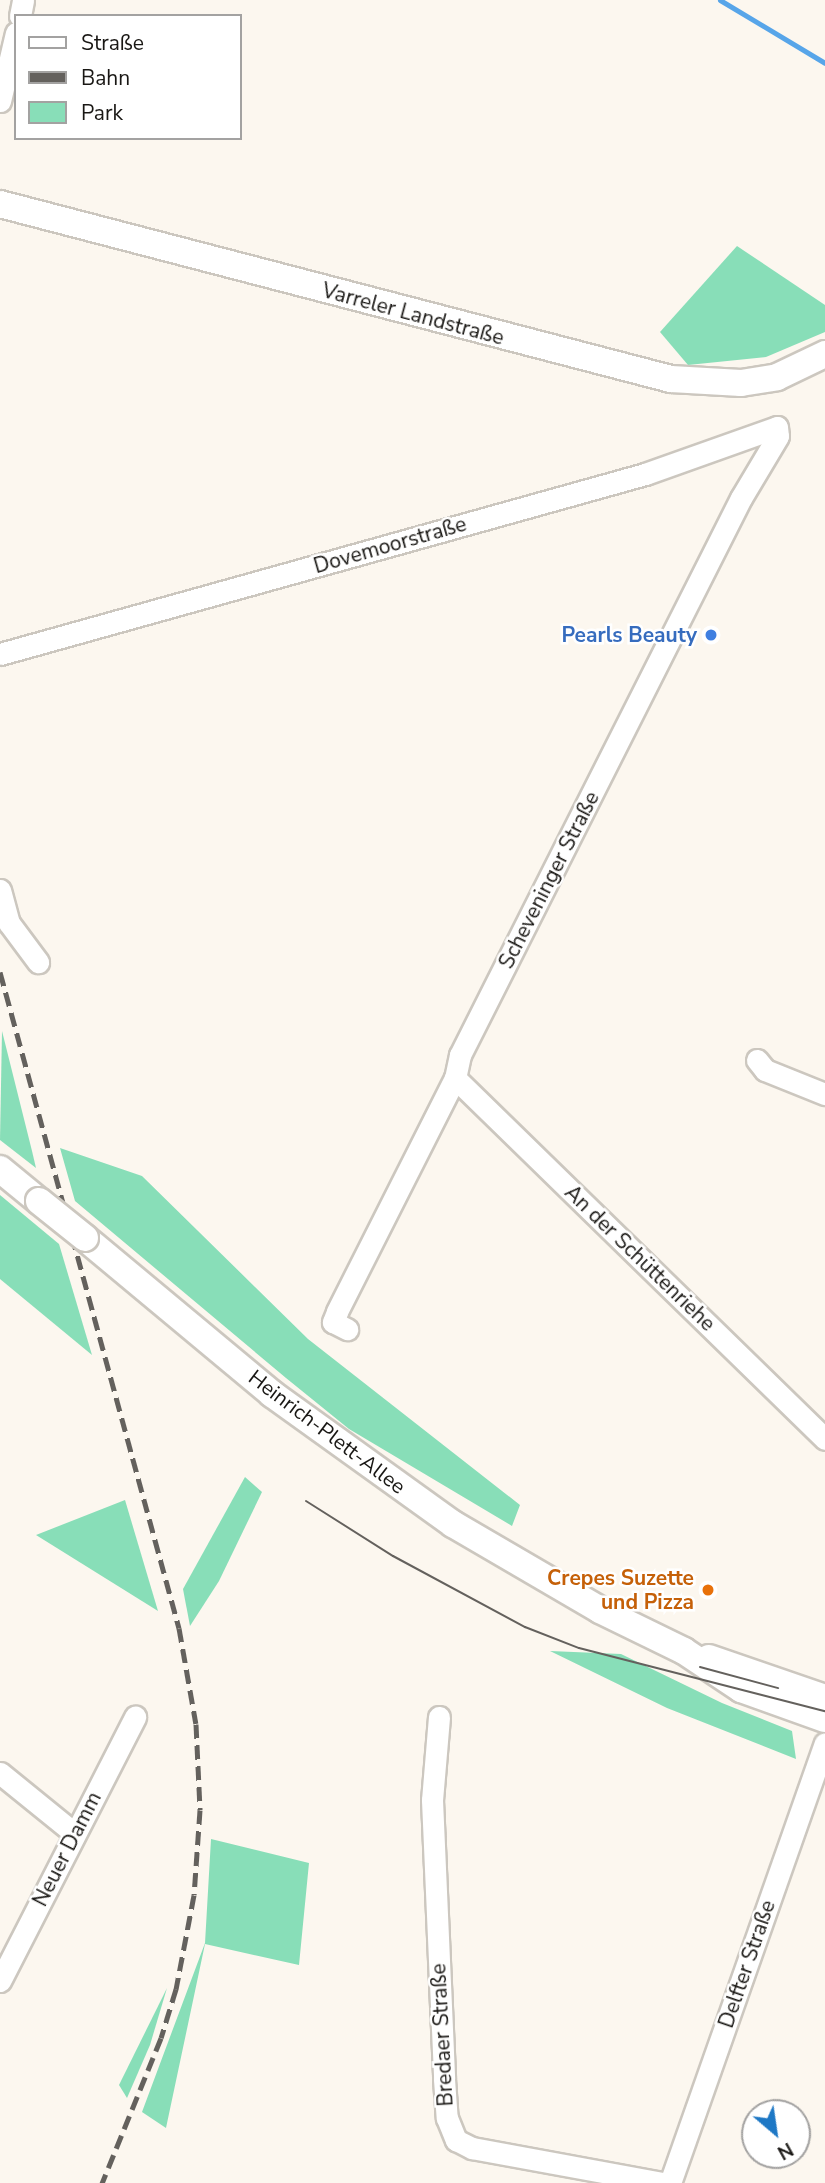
<!DOCTYPE html>
<html>
<head>
<meta charset="utf-8">
<style>
	body { margin:0 }
	#map { position:relative; width:825px; height:2183px; overflow:hidden; background:#fcf7ef; font-family:"Nunito Sans",sans-serif }
	div>[style] { position:absolute }
	[style*='--x'] { left:calc(var(--x)*1px); top:calc(var(--y)*1px); width:calc(var(--w)*1px); rotate:calc(var(--a)*1deg) }
	.green>* { inset:0; background:#88deb8 }
	.stream>* { height:5px; margin:-2.5px; padding:0 2.5px; transform-origin:2.5px; border-radius:2.5px; background:#57a5e9 }
	.roads { filter:drop-shadow(2px 0 #ccc7bf) drop-shadow(-2px 0 #ccc7bf) drop-shadow(0 2px #ccc7bf) drop-shadow(0 -2px #ccc7bf) }
	.minor>* { height:21px; margin:-10.5px; padding:0 10.5px; transform-origin:10.5px; border-radius:10.5px; background:#fff }
	.major>* { height:26px; margin:-13px; padding:0 13px; transform-origin:13px; border-radius:13px; background:#fff }
	.tram>* { height:2px; margin:-1px; padding:0 1px; transform-origin:1px; border-radius:1px; background:#64615d }
	.rail>* { height:5px; margin-top:-2.5px; transform-origin:0; background:repeating-linear-gradient(90deg,#64615d 0 14px,transparent 0 21px) }
	.bridges { filter:drop-shadow(2px 0 #ccc7bf) drop-shadow(-2px 0 #ccc7bf) drop-shadow(0 2px #ccc7bf) drop-shadow(0 -2px #ccc7bf) }
	.major-bridge>* { height:26px; margin:-13px; padding:0 13px; transform-origin:13px; border-radius:13px; background:#fff }
	.dots>* { width:19px; height:19px; translate:-50% -50%; box-sizing:border-box; border:4px solid #fff; border-radius:50% }
	span { translate:-50% -50%; white-space:nowrap; text-align:center; line-height:1.15; -webkit-text-stroke:5px #fff; paint-order:stroke }
	.street-label { font-size:21px; color:#191714 }
	.shop-label { font-size:21px; color:#366cbe; font-weight:700 }
	.right { translate:-100% -50%; text-align:right }
	.food-label { font-size:21px; color:#c56008; font-weight:700 }
	.legend { position:absolute; left:14px; top:14px; width:228px; height:126px; box-sizing:border-box; background:#fff; border:2px solid #a3a2a1; margin:0; padding:9px 12px; list-style:none; font-size:21px; color:#191714 }
	.legend li { display:flex; align-items:center; gap:14px; height:35px }
	.legend b { width:35px; border:2px solid #a3a2a1 }
	.north { position:absolute; left:741px; top:2099px; width:70px; height:70px; box-sizing:border-box; background:#fff; border:2px solid #a3a2a1; border-radius:50%; rotate:151deg; font-size:19px; font-weight:700; line-height:28px; text-align:center; color:#191714 }
	.north::after { content:''; display:block; margin:auto; width:24px; height:32px; background:#1e78c5; clip-path:polygon(50% 0,100% 100%,50% 72%,0 100%) }
</style>
</head>
<body>
<div id="map">
	<div class="green">
		<i style="clip-path:polygon(737px 246px,825px 305px,825px 332px,766px 357px,688px 365px,660px 332px)"></i>
		<i style="clip-path:polygon(2px 1031px,32px 1151px,36px 1168px,0 1140px)"></i>
		<i style="clip-path:polygon(60px 1148px,142px 1176px,308px 1339px,520px 1505px,512px 1526px,349px 1429px,286px 1378px,75px 1201px)"></i>
		<i style="clip-path:polygon(0 1195px,59px 1244px,92px 1355px,0 1279px)"></i>
		<i style="clip-path:polygon(245px 1477px,262px 1492px,219px 1581px,190px 1626px,183px 1589px)"></i>
		<i style="clip-path:polygon(125px 1500px,158px 1611px,36px 1535px)"></i>
		<i style="clip-path:polygon(550px 1651px,621px 1654px,722px 1703px,792px 1731px,796px 1759px,667px 1708px)"></i>
		<i style="clip-path:polygon(211px 1839px,309px 1863px,299px 1965px,205px 1944px,166px 2128px,142px 2112px,205px 1943px)"></i>
		<i style="clip-path:polygon(167px 1988px,150px 2045px,127px 2098px,119px 2085px)"></i>
	</div>
	<div class="stream">
		<i style="--x:720;--y:0;--w:122;--a:31"></i>
	</div>
	<div class="roads">
		<div class="minor">
			<i style="--x:20;--y:16;--w:16;--a:-79"></i>
			<i style="--x:0;--y:101;--w:70;--a:-76.8"></i>
			<i style="--x:0;--y:654;--w:670;--a:-15.59"></i>
			<i style="--x:645;--y:474;--w:140;--a:-19.6"></i>
			<i style="--x:777;--y:427;--w:9;--a:84"></i>
			<i style="--x:778;--y:436;--w:72;--a:120.8"></i>
			<i style="--x:741;--y:498;--w:624;--a:116.77"></i>
			<i style="--x:460;--y:1055;--w:24;--a:102"></i>
			<i style="--x:455;--y:1078;--w:262;--a:116.8"></i>
			<i style="--x:337;--y:1312;--w:11;--a:112"></i>
			<i style="--x:333;--y:1322;--w:16;--a:27"></i>
			<i style="--x:0;--y:890;--w:34;--a:75"></i>
			<i style="--x:9;--y:923;--w:49;--a:53.4"></i>
			<i style="--x:757;--y:1060;--w:13;--a:51"></i>
			<i style="--x:765;--y:1070;--w:65;--a:21.8"></i>
			<i style="--x:455;--y:1078;--w:517;--a:44.29"></i>
			<i style="--x:439;--y:1717;--w:83;--a:94.8"></i>
			<i style="--x:432;--y:1800;--w:279;--a:87.5"></i>
			<i style="--x:444;--y:2079;--w:39;--a:86"></i>
			<i style="--x:447;--y:2118;--w:24;--a:68"></i>
			<i style="--x:456;--y:2140;--w:18;--a:27"></i>
			<i style="--x:472;--y:2148;--w:193;--a:10.4"></i>
			<i style="--x:0;--y:1773;--w:95;--a:39"></i>
			<i style="--x:0;--y:1981;--w:297;--a:-62.9"></i>
			<i style="--x:670;--y:2183;--w:466;--a:-70.6"></i>
		</div>
		<div class="major">
			<i style="--x:0;--y:204;--w:693;--a:14.62"></i>
			<i style="--x:671;--y:379;--w:70;--a:3.3"></i>
			<i style="--x:741;--y:383;--w:36;--a:-9"></i>
			<i style="--x:777;--y:377;--w:53;--a:-25.6"></i>
			<i style="--x:0;--y:1169;--w:50;--a:39.4"></i>
			<i style="--x:85;--y:1238;--w:244;--a:39.8"></i>
			<i style="--x:272;--y:1394;--w:223;--a:35.7"></i>
			<i style="--x:453;--y:1524;--w:170;--a:30.3"></i>
			<i style="--x:600;--y:1610;--w:93;--a:26"></i>
			<i style="--x:684;--y:1651;--w:69;--a:33.7"></i>
			<i style="--x:741;--y:1689;--w:89;--a:19.7"></i>
			<i style="--x:709;--y:1658;--w:123;--a:19"></i>
		</div>
	</div>
	<div class="tram">
		<i style="--x:306;--y:1501;--w:103;--a:32.3"></i>
		<i style="--x:393;--y:1556;--w:150;--a:28.3"></i>
		<i style="--x:525;--y:1627;--w:58;--a:21.3"></i>
		<i style="--x:579;--y:1648;--w:254;--a:14.4"></i>
		<i style="--x:700;--y:1667;--w:81;--a:15.1"></i>
	</div>
	<div class="rail">
		<i style="--x:0;--y:972;--w:680;--a:74.74"></i>
		<i style="--x:179;--y:1628;--w:97;--a:80"></i>
		<i style="--x:196;--y:1724;--w:86;--a:87.3"></i>
		<i style="--x:200;--y:1810;--w:85;--a:94"></i>
		<i style="--x:194;--y:1895;--w:96;--a:100.8"></i>
		<i style="--x:176;--y:1989;--w:51;--a:107"></i>
		<i style="--x:161;--y:2038;--w:157;--a:112.1"></i>
	</div>
	<div class="bridges">
		<div class="major-bridge">
			<i style="--x:39;--y:1201;--w:59;--a:38.8"></i>
		</div>
	</div>
	<div class="dots">
		<i style="left:711px;top:635px;background:#3f7fe0"></i>
		<i style="left:708px;top:1590px;background:#e8710a"></i>
	</div>
	<div class="street-label">
		<span style="left:413px;top:314px;rotate:15deg">Varreler Landstraße</span>
		<span style="left:390px;top:545px;rotate:-16deg">Dovemoorstraße</span>
		<span style="left:549px;top:880px;rotate:-63deg">Scheveninger Straße</span>
		<span style="left:640px;top:1258px;rotate:44deg">An der Schüttenriehe</span>
		<span style="left:327px;top:1432px;rotate:37deg">Heinrich-Plett-Allee</span>
		<span style="left:67px;top:1849px;rotate:-63deg">Neuer Damm</span>
		<span style="left:747px;top:1964px;rotate:-71deg">Delfter Straße</span>
		<span style="left:442px;top:2035px;rotate:-93deg">Bredaer Straße</span>
	</div>
	<div class="shop-label">
		<span class="right" style="left:697px;top:635px">Pearls Beauty</span>
	</div>
	<div class="food-label">
		<span class="right" style="left:694px;top:1590px">Crepes Suzette<br>und Pizza</span>
	</div>
	<ul class="legend">
	<li><b style="height:9px;background:#fff"></b>Straße</li>
	<li><b style="height:9px;background:#64615d"></b>Bahn</li>
	<li><b style="height:19px;background:#88deb8"></b>Park</li>
	</ul>
	<div class="north">N</div>
</div>
</body>
</html>
